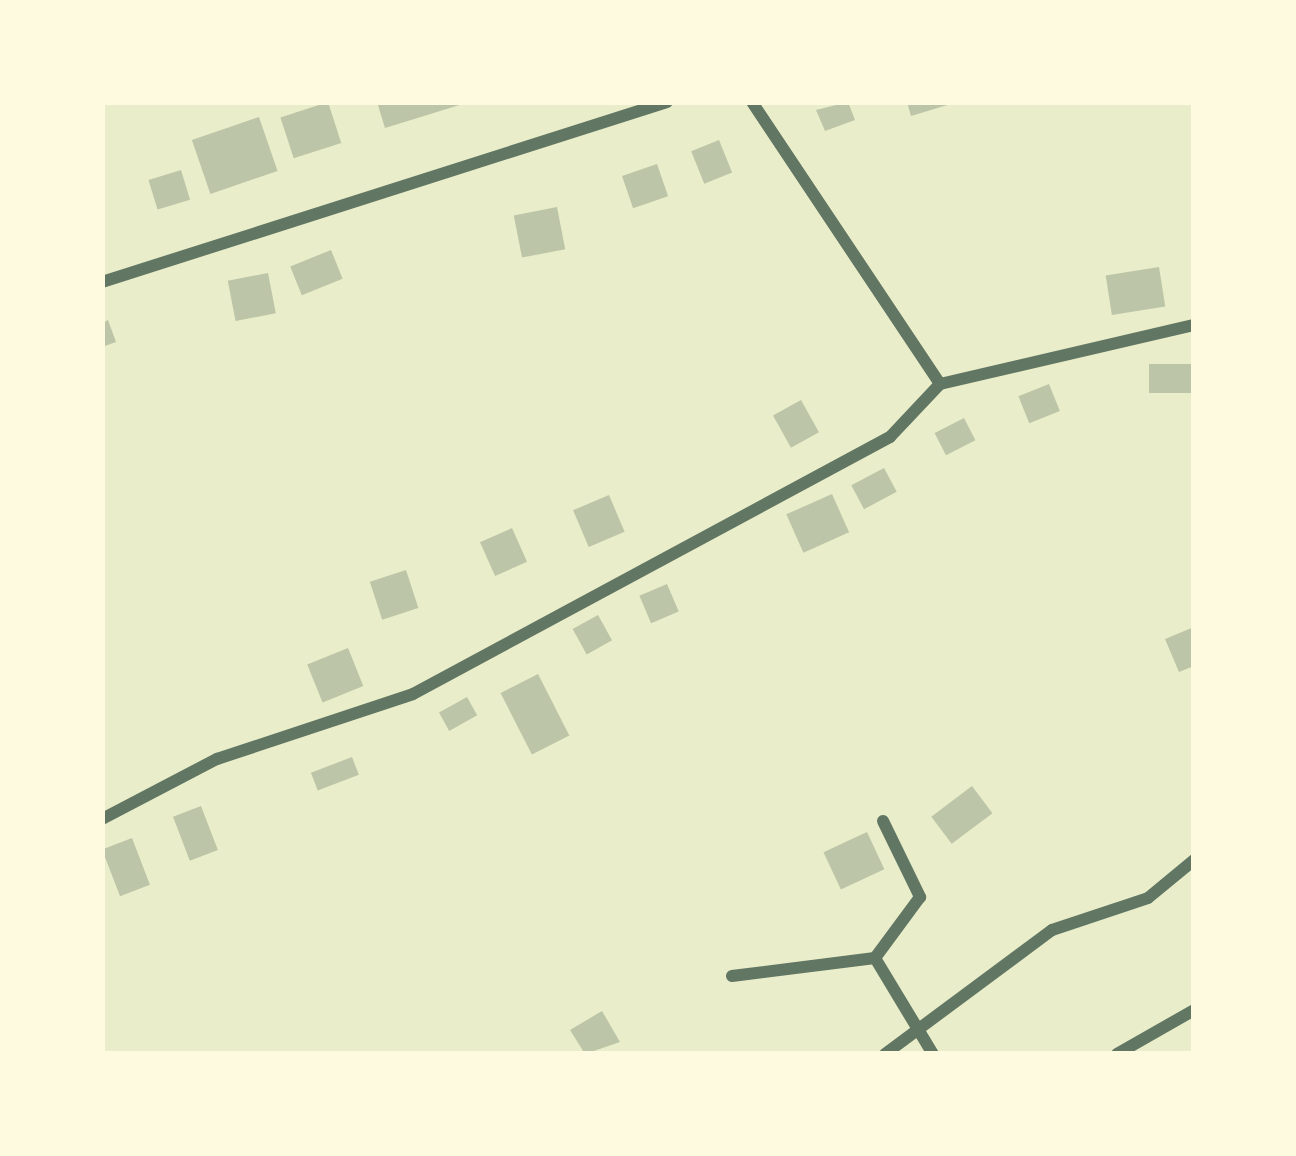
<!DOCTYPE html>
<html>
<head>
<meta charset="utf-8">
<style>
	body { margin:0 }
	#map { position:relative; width:1296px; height:1156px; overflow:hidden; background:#e9edc9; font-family:"DejaVu Sans",sans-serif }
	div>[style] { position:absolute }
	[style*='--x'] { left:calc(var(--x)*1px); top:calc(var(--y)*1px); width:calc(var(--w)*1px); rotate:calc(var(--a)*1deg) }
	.building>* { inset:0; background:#bcc5a7; transform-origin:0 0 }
	.minor>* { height:12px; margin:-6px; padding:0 6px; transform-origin:6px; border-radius:6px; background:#617663 }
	span { translate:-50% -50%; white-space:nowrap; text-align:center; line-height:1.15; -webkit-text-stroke:12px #fefae0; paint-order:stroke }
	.frame { position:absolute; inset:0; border:105px solid #fefae0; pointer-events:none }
</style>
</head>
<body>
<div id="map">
	<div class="building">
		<i style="left:328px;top:102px;width:43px;height:50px;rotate:72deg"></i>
		<i style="clip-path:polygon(377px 102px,466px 102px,466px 103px,385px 128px)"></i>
		<i style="clip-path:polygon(848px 102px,855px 120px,825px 131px,816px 110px)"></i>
		<i style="clip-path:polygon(907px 102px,954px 102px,954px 103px,911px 116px)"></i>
		<i style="left:259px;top:117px;width:57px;height:71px;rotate:71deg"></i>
		<i style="left:719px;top:140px;width:35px;height:30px;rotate:68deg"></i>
		<i style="left:657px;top:164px;width:34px;height:37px;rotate:71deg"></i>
		<i style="left:181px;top:170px;width:31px;height:34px;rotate:73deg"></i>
		<i style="left:557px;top:207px;width:43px;height:44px;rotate:79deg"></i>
		<i style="left:331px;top:250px;width:31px;height:44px;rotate:68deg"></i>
		<i style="left:1159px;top:267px;width:40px;height:54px;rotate:81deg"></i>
		<i style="left:268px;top:273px;width:41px;height:41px;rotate:79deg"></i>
		<i style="clip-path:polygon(108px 320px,116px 342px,102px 347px,102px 323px)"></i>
		<i style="left:1194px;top:364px;width:29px;height:45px;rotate:90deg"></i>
		<i style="left:1049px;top:384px;width:29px;height:33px;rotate:68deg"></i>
		<i style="left:801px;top:400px;width:37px;height:32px;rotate:61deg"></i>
		<i style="left:964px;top:418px;width:25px;height:33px;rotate:63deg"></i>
		<i style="left:884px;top:468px;width:27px;height:37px;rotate:62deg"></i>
		<i style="left:832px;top:494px;width:42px;height:50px;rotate:66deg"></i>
		<i style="left:609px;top:495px;width:40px;height:39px;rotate:67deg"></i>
		<i style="left:512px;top:528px;width:37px;height:35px;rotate:66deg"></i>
		<i style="left:406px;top:570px;width:40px;height:38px;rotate:72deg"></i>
		<i style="left:667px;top:584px;width:30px;height:30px;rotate:67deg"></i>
		<i style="left:598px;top:615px;width:29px;height:29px;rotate:61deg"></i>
		<i style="clip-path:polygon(1194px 627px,1194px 666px,1179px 672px,1165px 639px)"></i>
		<i style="left:348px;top:648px;width:41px;height:44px;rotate:68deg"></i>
		<i style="left:538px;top:674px;width:69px;height:42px;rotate:63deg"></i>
		<i style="left:467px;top:697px;width:21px;height:32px;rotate:61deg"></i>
		<i style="left:352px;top:757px;width:19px;height:44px;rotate:69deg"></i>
		<i style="left:972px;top:786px;width:34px;height:51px;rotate:53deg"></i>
		<i style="left:201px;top:806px;width:47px;height:30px;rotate:69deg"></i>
		<i style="left:867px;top:832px;width:41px;height:48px;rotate:65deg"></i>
		<i style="left:132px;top:838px;width:50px;height:32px;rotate:69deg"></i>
		<i style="clip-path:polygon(602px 1011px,620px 1042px,585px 1054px,570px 1030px)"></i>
	</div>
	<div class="minor">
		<i style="--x:752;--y:102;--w:339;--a:56.3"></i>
		<i style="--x:102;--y:282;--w:593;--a:-17.67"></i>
		<i style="--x:102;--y:819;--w:130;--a:-27.6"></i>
		<i style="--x:217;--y:759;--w:206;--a:-18.3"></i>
		<i style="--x:413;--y:694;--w:542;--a:-28.32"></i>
		<i style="--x:890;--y:437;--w:73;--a:-46.7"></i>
		<i style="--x:940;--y:384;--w:261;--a:-13.1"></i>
		<i style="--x:883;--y:821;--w:85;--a:64"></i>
		<i style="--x:920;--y:897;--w:76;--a:126.4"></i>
		<i style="--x:875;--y:958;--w:112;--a:58.9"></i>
		<i style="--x:732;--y:976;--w:144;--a:-7.2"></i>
		<i style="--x:885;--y:1054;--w:208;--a:-36.6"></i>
		<i style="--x:1052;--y:930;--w:101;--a:-18.4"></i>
		<i style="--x:1148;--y:898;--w:60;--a:-39.6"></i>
		<i style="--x:1117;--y:1054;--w:89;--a:-29.7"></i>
	</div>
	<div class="frame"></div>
</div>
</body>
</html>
